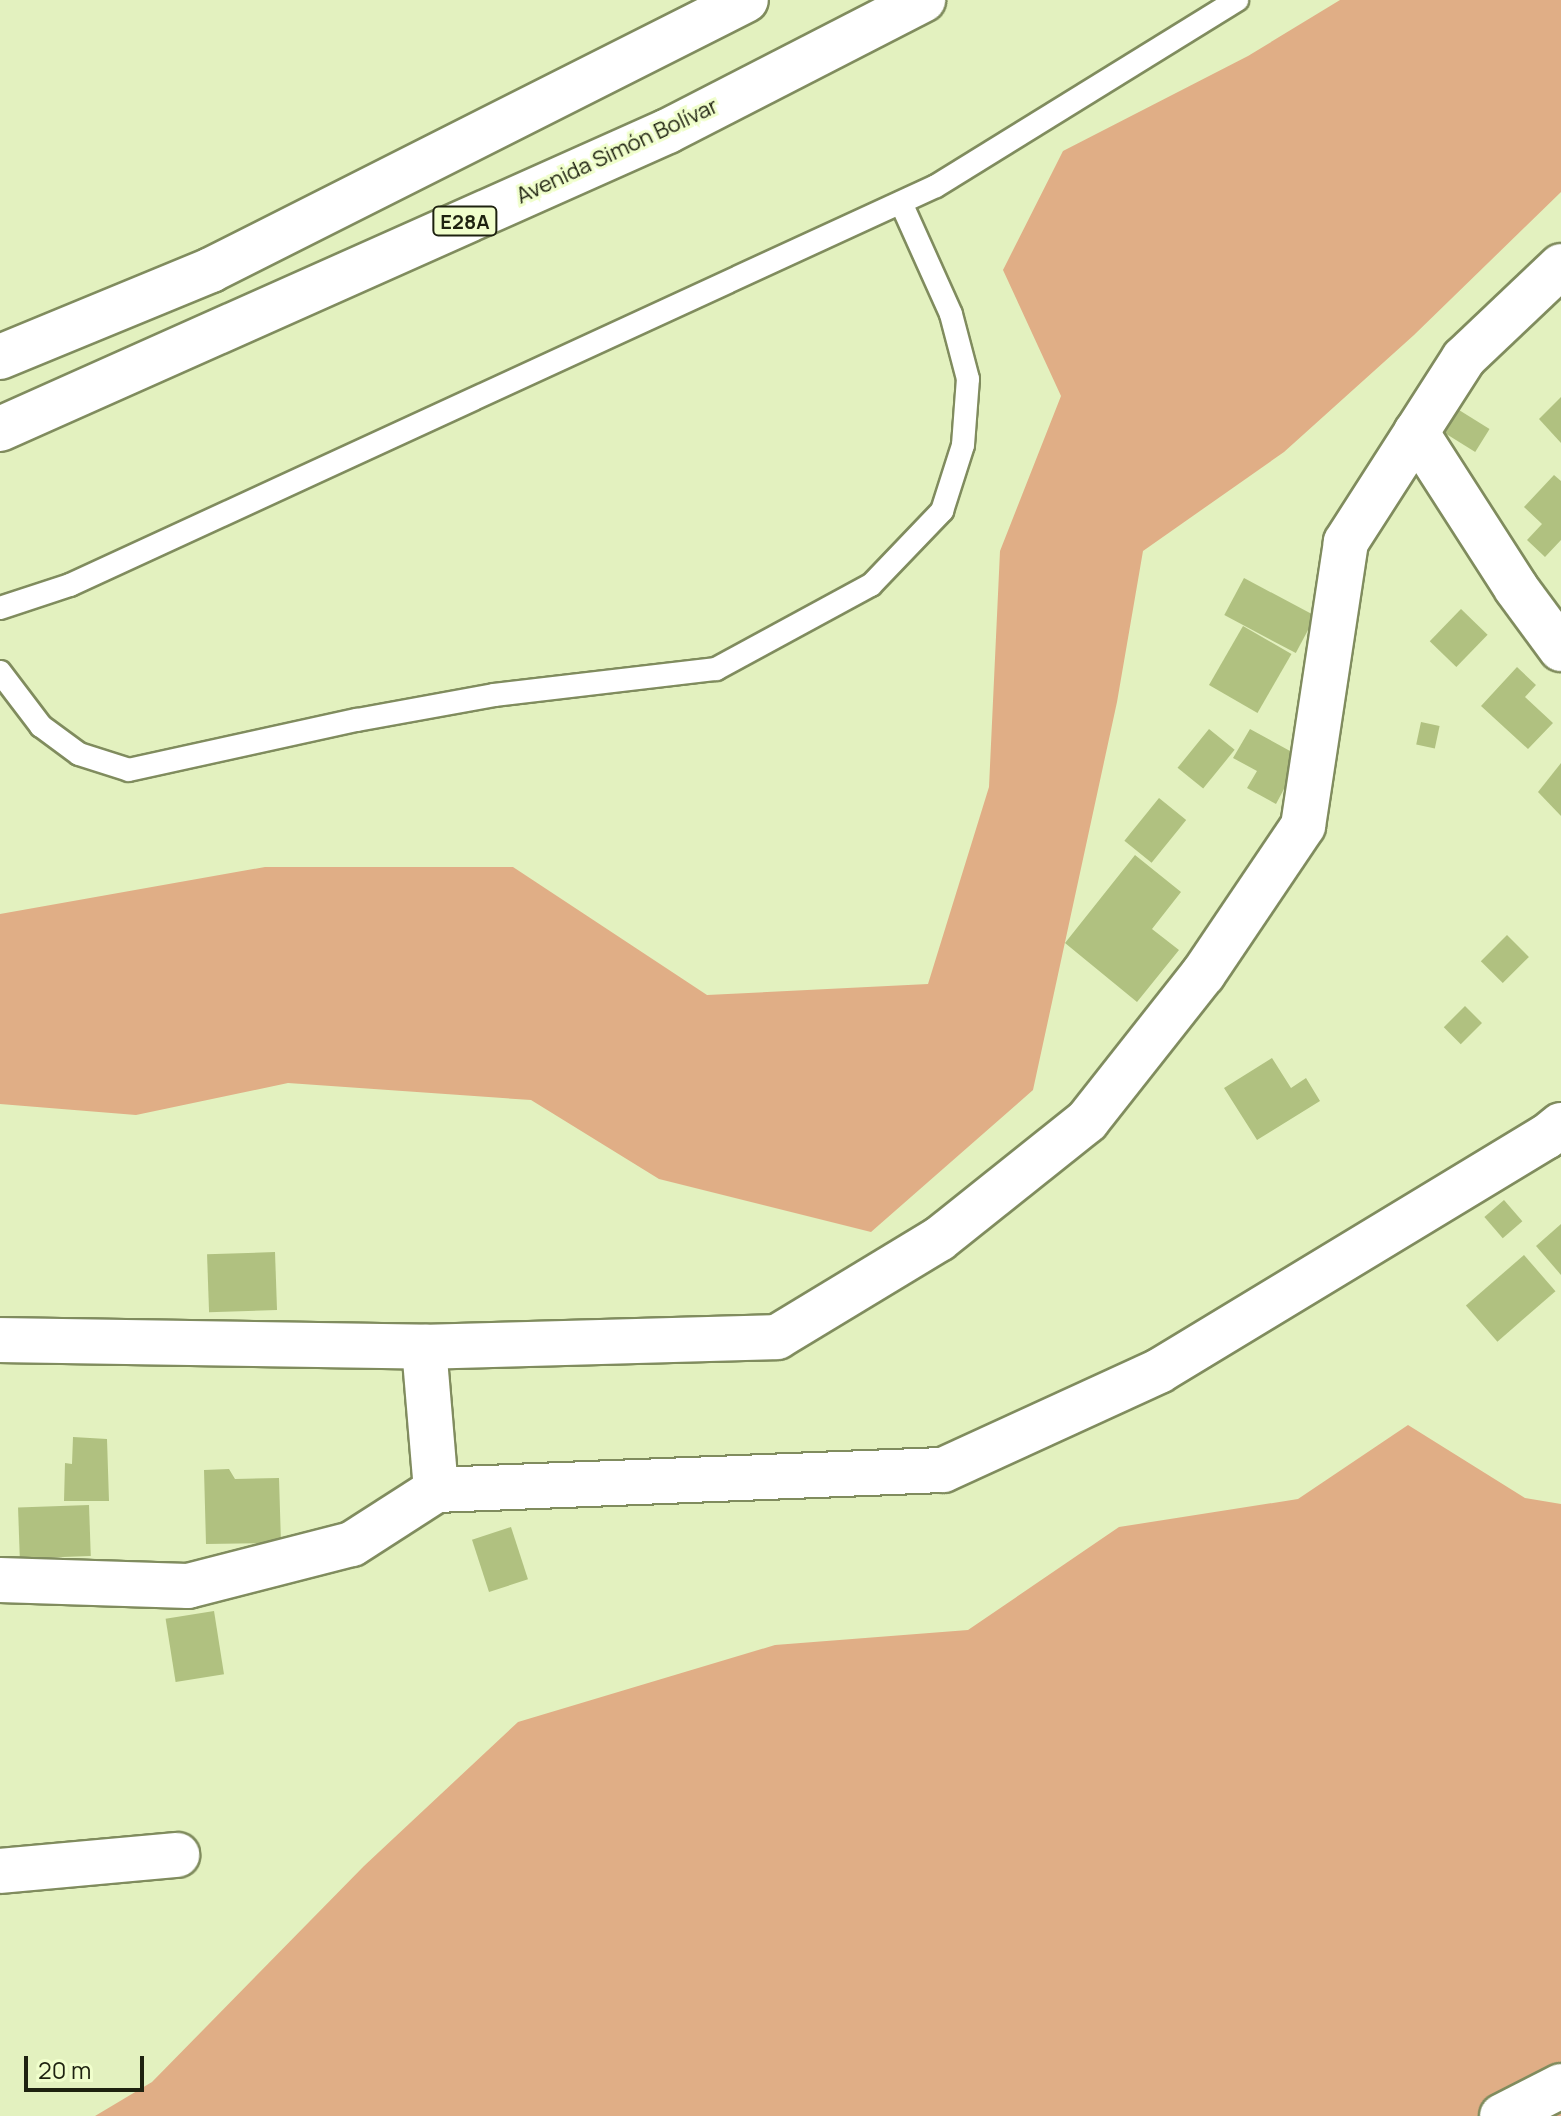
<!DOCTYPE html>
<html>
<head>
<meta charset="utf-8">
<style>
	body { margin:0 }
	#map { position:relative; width:1561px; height:2116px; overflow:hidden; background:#e3f1bf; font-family:Manrope,sans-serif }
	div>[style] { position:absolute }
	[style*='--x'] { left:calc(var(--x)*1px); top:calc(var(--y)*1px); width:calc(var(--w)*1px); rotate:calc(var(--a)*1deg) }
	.green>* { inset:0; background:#e0ae86 }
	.building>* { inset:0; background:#b0c180; transform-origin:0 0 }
	.roads { filter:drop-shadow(2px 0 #808c5e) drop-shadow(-2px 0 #808c5e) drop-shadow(0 2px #808c5e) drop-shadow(0 -2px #808c5e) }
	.lane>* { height:22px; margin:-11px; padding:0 11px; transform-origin:11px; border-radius:11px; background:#fff }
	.street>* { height:44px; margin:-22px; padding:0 22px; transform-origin:22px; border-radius:22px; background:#fff }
	.highway>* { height:44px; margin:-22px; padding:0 22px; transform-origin:22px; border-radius:22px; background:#fff }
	span { translate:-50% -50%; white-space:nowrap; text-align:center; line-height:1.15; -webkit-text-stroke:6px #f0fecc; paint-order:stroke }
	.shield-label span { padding:2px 6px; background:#f0fecc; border:2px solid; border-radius:6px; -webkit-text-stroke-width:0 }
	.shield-label { font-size:20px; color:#1e2210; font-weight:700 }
	.street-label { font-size:22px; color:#1e2210 }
	.scale { position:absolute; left:24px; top:2056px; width:120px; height:36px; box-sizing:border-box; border:4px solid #1e2210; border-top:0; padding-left:10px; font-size:24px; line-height:28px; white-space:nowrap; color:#1e2210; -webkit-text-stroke:6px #f0fecc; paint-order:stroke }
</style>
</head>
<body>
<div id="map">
	<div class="green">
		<i style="clip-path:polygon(1340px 0,1561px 0,1561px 192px,1414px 335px,1284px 452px,1143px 551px,1117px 702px,1033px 1090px,871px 1232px,659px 1179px,531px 1100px,288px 1083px,136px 1115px,0 1104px,0 914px,265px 867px,513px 867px,707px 995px,928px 984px,989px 787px,1000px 551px,1061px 396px,1003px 270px,1063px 151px,1248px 56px)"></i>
		<i style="clip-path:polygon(1408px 1425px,1525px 1498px,1561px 1504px,1561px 2116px,95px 2116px,152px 2082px,364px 1866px,518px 1722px,775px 1645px,968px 1630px,1119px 1527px,1298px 1499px)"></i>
	</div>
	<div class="building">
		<i style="clip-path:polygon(1561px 397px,1561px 443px,1539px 419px)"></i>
		<i style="left:1459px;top:410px;width:36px;height:27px;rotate:32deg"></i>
		<i style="clip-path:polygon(1554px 475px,1561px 481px,1561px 540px,1545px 557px,1527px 540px,1542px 524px,1524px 507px)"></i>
		<i style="left:1244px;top:578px;width:81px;height:42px;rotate:28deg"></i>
		<i style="left:1461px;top:609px;width:37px;height:45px;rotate:44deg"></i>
		<i style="left:1243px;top:626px;width:56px;height:68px;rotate:30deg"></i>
		<i style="clip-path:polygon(1517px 667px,1536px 685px,1525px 697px,1553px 723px,1528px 749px,1481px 706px)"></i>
		<i style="left:1421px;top:722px;width:19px;height:23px;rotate:12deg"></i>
		<i style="left:1209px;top:729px;width:33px;height:50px;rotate:39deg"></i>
		<i style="clip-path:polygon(1250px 729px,1301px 757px,1276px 804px,1247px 788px,1257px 771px,1233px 758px)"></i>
		<i style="clip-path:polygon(1561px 763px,1561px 816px,1538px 792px)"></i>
		<i style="left:1159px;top:798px;width:35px;height:55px;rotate:39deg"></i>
		<i style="clip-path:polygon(1135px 855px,1181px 892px,1152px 929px,1179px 950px,1137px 1002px,1065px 943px)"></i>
		<i style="left:1507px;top:935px;width:31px;height:37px;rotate:45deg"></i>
		<i style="left:1465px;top:1006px;width:24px;height:30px;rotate:45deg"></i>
		<i style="clip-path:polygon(1272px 1058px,1291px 1088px,1306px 1078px,1320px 1101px,1257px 1140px,1224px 1088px)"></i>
		<i style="left:1504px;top:1200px;width:28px;height:26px;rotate:49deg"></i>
		<i style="clip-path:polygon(1561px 1224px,1561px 1275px,1536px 1246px)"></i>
		<i style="left:275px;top:1252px;width:58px;height:68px;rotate:88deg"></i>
		<i style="left:1524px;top:1255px;width:48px;height:77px;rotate:49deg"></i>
		<i style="clip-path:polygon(73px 1437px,107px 1439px,109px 1501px,64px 1501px,65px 1463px,72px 1464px)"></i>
		<i style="clip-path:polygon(229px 1469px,235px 1479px,279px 1478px,281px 1543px,206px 1544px,204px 1470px)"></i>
		<i style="left:89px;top:1505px;width:51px;height:71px;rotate:88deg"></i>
		<i style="left:511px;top:1527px;width:55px;height:41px;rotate:72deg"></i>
		<i style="left:214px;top:1611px;width:64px;height:49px;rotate:81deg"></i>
	</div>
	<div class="roads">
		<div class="lane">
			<i style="--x:0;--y:608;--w:74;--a:-18.2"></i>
			<i style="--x:70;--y:585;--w:953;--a:-24.74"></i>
			<i style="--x:936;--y:186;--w:354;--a:-31.7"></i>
			<i style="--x:0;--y:672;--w:68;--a:52.8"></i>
			<i style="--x:41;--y:726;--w:47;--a:36.4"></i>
			<i style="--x:79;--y:754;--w:52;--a:17.7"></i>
			<i style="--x:129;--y:770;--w:233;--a:-12.4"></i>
			<i style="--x:357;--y:720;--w:139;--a:-10.3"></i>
			<i style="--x:494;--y:695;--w:224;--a:-6.7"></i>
			<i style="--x:716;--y:669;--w:176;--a:-28.5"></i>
			<i style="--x:871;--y:585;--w:103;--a:-46.2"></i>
			<i style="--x:942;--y:511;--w:69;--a:-72.3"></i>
			<i style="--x:963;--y:445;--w:66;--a:-85.7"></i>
			<i style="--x:968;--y:379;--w:67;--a:-104.7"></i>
			<i style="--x:951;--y:314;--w:122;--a:-114.2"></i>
		</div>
		<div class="street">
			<i style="--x:1561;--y:266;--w:134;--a:136.5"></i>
			<i style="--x:1464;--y:358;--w:219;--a:122.7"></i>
			<i style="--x:1346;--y:542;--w:287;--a:98.6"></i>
			<i style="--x:1303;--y:826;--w:179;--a:124"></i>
			<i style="--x:1203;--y:974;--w:187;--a:128.3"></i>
			<i style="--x:1087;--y:1121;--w:189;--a:141.4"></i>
			<i style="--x:939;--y:1239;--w:189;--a:148.8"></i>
			<i style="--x:777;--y:1337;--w:353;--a:178.4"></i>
			<i style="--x:424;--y:1347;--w:144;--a:85.2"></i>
			<i style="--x:436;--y:1490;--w:507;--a:-2.26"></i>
			<i style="--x:943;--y:1470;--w:238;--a:-24.6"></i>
			<i style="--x:1159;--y:1371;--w:452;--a:-31.2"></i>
			<i style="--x:1546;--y:1137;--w:19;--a:-39"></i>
			<i style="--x:1416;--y:432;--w:185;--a:57.3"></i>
			<i style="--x:1516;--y:588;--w:76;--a:53.6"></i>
			<i style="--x:0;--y:1340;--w:424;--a:0.9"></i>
			<i style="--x:0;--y:1580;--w:188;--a:1.8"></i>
			<i style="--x:188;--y:1586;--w:169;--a:-14.4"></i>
			<i style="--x:352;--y:1544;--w:100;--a:-32.7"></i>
			<i style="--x:0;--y:1871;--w:178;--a:-5.2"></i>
			<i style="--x:1502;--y:2116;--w:66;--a:-27"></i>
		</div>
		<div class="highway">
			<i style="--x:0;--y:357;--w:228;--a:-22.4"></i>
			<i style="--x:211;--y:270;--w:599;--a:-26.78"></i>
			<i style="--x:0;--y:429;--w:731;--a:-24.04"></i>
			<i style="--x:668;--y:131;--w:287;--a:-27.2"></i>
		</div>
	</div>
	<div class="shield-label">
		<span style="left:465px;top:221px">E28A</span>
	</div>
	<div class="street-label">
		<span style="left:617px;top:151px;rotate:-25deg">Avenida Simón Bolívar</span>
	</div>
	<div class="scale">20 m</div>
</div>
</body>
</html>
